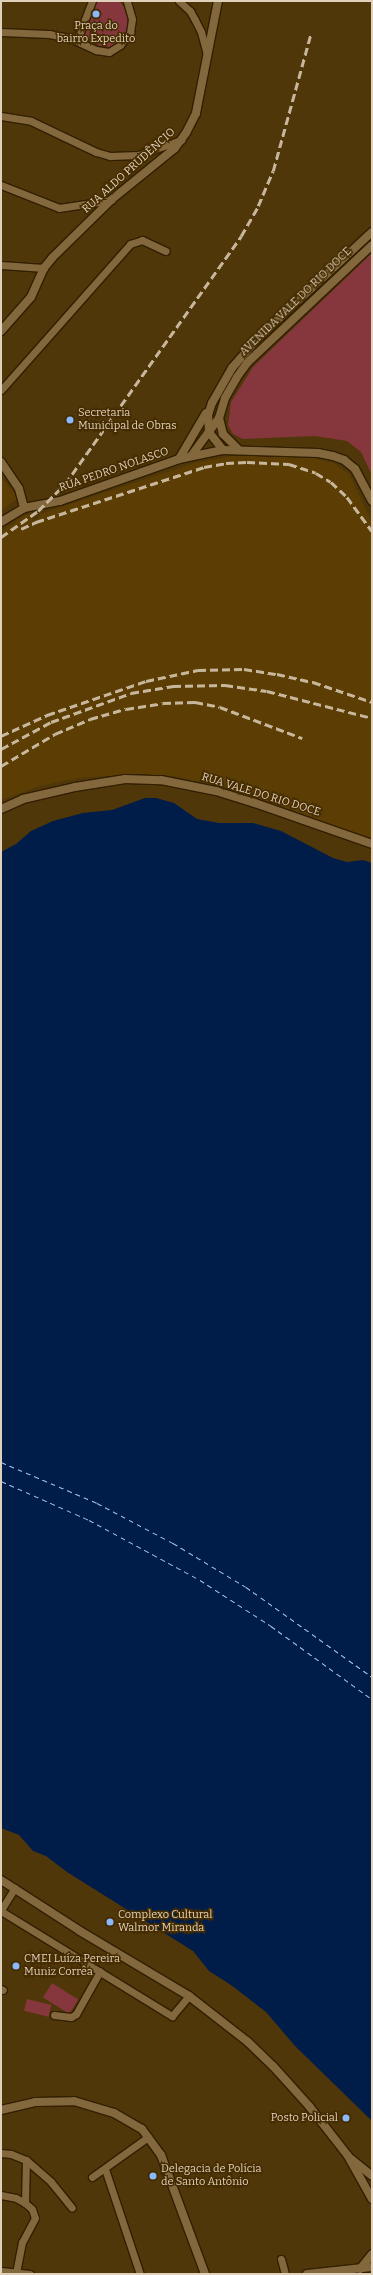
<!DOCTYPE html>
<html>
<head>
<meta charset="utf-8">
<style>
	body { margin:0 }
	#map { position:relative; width:373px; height:2275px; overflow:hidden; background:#503709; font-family:Bitter,serif }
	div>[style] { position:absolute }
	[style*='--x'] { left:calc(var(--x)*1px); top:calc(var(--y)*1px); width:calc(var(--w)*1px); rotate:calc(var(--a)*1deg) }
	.built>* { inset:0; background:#5c3e05 }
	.green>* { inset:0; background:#85373d; transform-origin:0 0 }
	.water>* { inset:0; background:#001d49 }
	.ferry>* { height:1px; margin-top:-0.5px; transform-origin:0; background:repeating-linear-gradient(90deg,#9fc3f8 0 5px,transparent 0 9px) }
	.roads { filter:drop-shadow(1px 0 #311f00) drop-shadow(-1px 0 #311f00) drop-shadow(0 1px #311f00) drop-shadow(0 -1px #311f00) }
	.minor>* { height:7px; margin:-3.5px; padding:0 3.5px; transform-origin:3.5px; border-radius:3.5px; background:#83673d }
	.tertiary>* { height:8px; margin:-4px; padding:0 4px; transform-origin:4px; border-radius:4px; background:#83673d }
	.rail>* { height:2.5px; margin-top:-1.25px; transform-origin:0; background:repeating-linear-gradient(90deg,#c7b79c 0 8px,transparent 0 12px) }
	.dots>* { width:11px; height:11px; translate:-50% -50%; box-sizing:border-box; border:2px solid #452c00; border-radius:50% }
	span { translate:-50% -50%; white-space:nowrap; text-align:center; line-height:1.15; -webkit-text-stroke:3px #452c00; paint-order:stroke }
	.poi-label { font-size:11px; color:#e0d1bb }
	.left { translate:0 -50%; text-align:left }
	.right { translate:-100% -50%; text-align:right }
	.street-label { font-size:11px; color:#e0d1bb }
	.frame { position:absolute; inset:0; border:2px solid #e0d1bb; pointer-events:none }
</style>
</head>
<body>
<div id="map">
	<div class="built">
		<i style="clip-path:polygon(231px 456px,309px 457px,333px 463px,349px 474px,372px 522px,372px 839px,229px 788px,173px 776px,135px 774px,78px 778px,40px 786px,1px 800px,1px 532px,25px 515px,29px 514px,33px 521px,38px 519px,40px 514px,195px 463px)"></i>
		<i style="clip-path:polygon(1px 477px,18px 498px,1px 511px)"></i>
	</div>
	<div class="green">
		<i style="clip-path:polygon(99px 1px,119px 1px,126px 9px,130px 19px,126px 38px,111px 48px,100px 46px,84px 34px,85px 26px,92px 8px)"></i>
		<i style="clip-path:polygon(372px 253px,372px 475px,361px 452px,347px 441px,315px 436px,243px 439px,233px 434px,228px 425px,231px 402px,253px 367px)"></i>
		<i style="left:52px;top:1983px;width:31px;height:17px;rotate:32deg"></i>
		<i style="left:27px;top:1999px;width:25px;height:12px;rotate:14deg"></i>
	</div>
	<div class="water">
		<i style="clip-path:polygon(145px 798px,156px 798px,174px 803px,197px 819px,219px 823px,253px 823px,281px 831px,333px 858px,347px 862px,363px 860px,372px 863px,372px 2121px,295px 2046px,266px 2012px,231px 1985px,209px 1971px,193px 1951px,67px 1872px,46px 1856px,33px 1851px,19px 1835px,1px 1828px,1px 852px,16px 844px,31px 831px,53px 821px,83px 813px,112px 810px)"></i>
	</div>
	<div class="ferry">
		<i style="--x:1;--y:1462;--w:104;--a:23.1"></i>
		<i style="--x:97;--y:1503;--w:86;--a:27.8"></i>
		<i style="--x:173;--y:1543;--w:85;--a:31.1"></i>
		<i style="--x:246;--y:1587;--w:155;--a:35.5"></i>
		<i style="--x:1;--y:1481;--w:96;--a:23.9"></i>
		<i style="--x:89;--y:1520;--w:126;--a:28.4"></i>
		<i style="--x:200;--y:1580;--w:85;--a:32.9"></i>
		<i style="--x:271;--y:1626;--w:125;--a:35.9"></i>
	</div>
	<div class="roads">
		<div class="minor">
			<i style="--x:179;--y:1;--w:15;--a:42"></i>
			<i style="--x:190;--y:11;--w:10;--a:61"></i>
			<i style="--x:195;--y:20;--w:13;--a:63"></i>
			<i style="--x:201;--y:32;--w:23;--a:75"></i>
			<i style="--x:1;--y:32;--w:48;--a:2.4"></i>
			<i style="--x:49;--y:34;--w:21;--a:11"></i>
			<i style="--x:70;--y:38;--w:29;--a:25"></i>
			<i style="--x:96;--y:50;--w:13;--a:9"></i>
			<i style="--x:109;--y:52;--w:13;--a:-32"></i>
			<i style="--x:120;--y:45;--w:16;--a:-50"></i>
			<i style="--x:130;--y:33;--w:14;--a:-82"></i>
			<i style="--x:132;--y:19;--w:19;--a:-106"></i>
			<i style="--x:77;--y:40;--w:42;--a:-69"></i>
			<i style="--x:1;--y:116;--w:30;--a:9"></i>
			<i style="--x:31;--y:121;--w:72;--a:25.5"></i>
			<i style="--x:96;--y:152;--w:15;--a:16"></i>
			<i style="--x:110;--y:156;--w:28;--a:-2"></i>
			<i style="--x:138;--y:155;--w:46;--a:-19.2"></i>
			<i style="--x:1;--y:185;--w:62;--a:21.6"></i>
			<i style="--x:59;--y:208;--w:53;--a:-8.7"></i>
			<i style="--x:1;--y:265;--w:43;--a:4"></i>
			<i style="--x:1;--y:390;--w:195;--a:-48.5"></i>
			<i style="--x:130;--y:244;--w:13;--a:-18"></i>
			<i style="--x:142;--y:240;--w:26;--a:25"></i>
			<i style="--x:1;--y:1910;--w:26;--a:-58"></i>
			<i style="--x:1;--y:1911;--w:201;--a:31.6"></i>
			<i style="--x:172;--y:2016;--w:26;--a:-50"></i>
			<i style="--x:1;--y:1989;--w:2;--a:27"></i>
			<i style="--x:54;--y:2015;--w:17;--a:7"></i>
			<i style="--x:71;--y:2017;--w:6;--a:-31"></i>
			<i style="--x:76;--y:2014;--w:49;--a:-60.8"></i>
			<i style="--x:1;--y:2153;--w:10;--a:6"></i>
			<i style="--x:11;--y:2154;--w:16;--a:22"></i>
			<i style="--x:105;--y:2169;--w:111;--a:71.6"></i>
			<i style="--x:92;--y:2177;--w:69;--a:-35.5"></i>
			<i style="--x:1;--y:2195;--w:15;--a:11"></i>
			<i style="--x:16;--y:2198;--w:10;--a:29"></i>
			<i style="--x:25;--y:2203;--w:9;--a:41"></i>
			<i style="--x:32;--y:2209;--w:9;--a:72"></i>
			<i style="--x:35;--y:2218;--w:27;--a:118"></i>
			<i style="--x:22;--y:2242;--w:32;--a:101"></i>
			<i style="--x:25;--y:2203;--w:43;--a:-88.7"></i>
			<i style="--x:26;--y:2160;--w:33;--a:41"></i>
			<i style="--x:51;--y:2182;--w:33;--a:51"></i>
			<i style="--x:281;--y:2259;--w:16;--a:75"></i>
			<i style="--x:1;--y:2271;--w:29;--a:6"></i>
		</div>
		<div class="tertiary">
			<i style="--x:1;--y:331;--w:45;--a:-48.6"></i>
			<i style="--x:31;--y:297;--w:32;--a:-66"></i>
			<i style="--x:44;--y:268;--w:13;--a:-51"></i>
			<i style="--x:52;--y:258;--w:83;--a:-44.5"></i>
			<i style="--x:111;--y:200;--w:82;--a:-39.1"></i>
			<i style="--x:175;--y:148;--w:19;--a:-54"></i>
			<i style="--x:186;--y:133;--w:22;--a:-63"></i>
			<i style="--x:196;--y:113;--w:114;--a:-78.9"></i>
			<i style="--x:223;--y:450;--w:23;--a:-128"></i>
			<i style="--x:209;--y:432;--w:17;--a:-93"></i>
			<i style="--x:208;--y:415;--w:13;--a:-72"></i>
			<i style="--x:212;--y:403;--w:40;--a:-60.3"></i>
			<i style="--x:232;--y:368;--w:41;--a:-48.9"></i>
			<i style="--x:259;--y:337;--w:154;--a:-42.9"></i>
			<i style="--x:239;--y:450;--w:23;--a:-135"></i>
			<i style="--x:223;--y:434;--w:16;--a:-104"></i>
			<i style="--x:219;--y:418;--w:21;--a:-73"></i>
			<i style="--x:225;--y:398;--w:24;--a:-60"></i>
			<i style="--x:237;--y:377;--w:19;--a:-54"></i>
			<i style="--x:248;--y:362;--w:170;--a:-43.3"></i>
			<i style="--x:191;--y:456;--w:47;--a:-53.6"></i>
			<i style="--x:179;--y:459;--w:53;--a:-59.6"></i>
			<i style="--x:1;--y:462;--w:32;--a:56"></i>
			<i style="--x:19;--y:489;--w:20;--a:75"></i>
			<i style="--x:1;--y:522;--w:27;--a:-31"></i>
			<i style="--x:24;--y:508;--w:37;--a:-11"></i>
			<i style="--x:60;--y:501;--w:126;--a:-19.4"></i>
			<i style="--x:179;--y:459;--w:45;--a:-11.6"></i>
			<i style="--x:223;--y:450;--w:95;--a:1.8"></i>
			<i style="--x:318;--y:453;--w:15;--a:11"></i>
			<i style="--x:333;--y:456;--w:12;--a:20"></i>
			<i style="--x:344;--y:460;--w:14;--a:39"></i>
			<i style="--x:355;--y:469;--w:36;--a:62"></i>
			<i style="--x:1;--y:809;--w:24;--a:-24"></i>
			<i style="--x:23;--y:799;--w:53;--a:-13"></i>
			<i style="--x:75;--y:787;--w:51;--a:-9.1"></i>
			<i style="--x:125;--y:779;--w:36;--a:2"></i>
			<i style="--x:161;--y:780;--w:56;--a:11.3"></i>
			<i style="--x:216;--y:791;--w:41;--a:17.1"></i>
			<i style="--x:255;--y:803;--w:124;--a:19.3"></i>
			<i style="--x:1;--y:1880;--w:94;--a:32.8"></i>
			<i style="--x:80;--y:1931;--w:127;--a:30.8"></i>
			<i style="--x:189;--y:1996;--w:75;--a:37.9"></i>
			<i style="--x:248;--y:2042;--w:35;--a:44"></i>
			<i style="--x:273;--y:2066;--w:54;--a:48"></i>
			<i style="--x:309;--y:2106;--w:63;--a:52"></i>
			<i style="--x:348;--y:2156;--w:49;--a:60.8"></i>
			<i style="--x:1;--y:2110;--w:35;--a:-13"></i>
			<i style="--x:35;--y:2102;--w:39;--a:-1"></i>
			<i style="--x:74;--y:2101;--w:42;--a:16.7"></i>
			<i style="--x:114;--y:2113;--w:32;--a:30"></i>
			<i style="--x:142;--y:2129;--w:32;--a:54"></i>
			<i style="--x:161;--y:2155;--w:127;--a:69.7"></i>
			<i style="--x:350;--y:2158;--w:28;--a:39"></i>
			<i style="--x:360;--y:2269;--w:19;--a:-51"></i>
			<i style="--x:307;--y:2274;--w:65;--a:-6.1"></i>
		</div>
	</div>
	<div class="rail">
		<i style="--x:21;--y:529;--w:17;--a:-25"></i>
		<i style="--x:36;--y:522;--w:177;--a:-18.1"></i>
		<i style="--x:204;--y:467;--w:22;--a:-10"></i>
		<i style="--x:226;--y:463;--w:21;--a:-3"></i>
		<i style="--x:247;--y:462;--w:42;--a:2.7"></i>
		<i style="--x:289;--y:464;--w:28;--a:18"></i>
		<i style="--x:316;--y:473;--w:17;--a:31"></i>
		<i style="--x:331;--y:482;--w:22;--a:43"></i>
		<i style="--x:347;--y:497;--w:42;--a:53.7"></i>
		<i style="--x:1;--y:537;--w:45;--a:-35.1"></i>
		<i style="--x:38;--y:511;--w:38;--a:-45"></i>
		<i style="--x:65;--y:484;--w:304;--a:-54.6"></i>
		<i style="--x:241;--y:236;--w:34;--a:-60"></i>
		<i style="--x:258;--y:206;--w:38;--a:-67"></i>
		<i style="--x:273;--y:171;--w:143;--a:-74.6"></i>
		<i style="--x:1;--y:736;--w:51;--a:-24.5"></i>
		<i style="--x:47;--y:715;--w:105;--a:-19"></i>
		<i style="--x:146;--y:681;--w:53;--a:-11.9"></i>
		<i style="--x:198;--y:670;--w:46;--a:-1.2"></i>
		<i style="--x:244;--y:669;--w:33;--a:9"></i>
		<i style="--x:277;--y:674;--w:37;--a:13"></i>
		<i style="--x:313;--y:682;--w:62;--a:18.7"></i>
		<i style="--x:1;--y:749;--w:57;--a:-28.4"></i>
		<i style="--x:51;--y:722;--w:85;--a:-19.9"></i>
		<i style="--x:131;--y:693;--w:43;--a:-9.5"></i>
		<i style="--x:173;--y:686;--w:52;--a:-1.1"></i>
		<i style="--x:225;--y:685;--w:42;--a:8.1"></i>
		<i style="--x:267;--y:691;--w:108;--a:14.4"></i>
		<i style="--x:1;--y:766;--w:63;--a:-30.7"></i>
		<i style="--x:55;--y:734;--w:38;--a:-23"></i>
		<i style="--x:90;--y:719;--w:37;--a:-16"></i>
		<i style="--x:126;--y:709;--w:37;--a:-9"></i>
		<i style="--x:163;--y:703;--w:32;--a:-2"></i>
		<i style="--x:195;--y:702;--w:25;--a:11"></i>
		<i style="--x:220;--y:707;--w:88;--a:20.7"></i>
	</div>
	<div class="dots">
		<i style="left:96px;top:14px;background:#8bb9fc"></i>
		<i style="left:70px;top:420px;background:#8bb9fc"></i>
		<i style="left:110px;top:1922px;background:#8bb9fc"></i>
		<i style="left:16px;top:1966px;background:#8bb9fc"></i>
		<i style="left:346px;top:2118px;background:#8bb9fc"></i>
		<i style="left:153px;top:2176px;background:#8bb9fc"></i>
	</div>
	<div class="poi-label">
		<span style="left:96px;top:33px">Praça do<br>bairro Expedito</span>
		<span class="left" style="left:78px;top:420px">Secretaria<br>Municipal de Obras</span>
		<span class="left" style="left:118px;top:1922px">Complexo Cultural<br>Walmor Miranda</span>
		<span class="left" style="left:24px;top:1966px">CMEI Luíza Pereira<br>Muniz Corrêa</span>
		<span class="right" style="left:338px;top:2118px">Posto Policial</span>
		<span class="left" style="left:161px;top:2176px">Delegacia de Polícia<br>de Santo Antônio</span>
	</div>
	<div class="street-label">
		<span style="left:129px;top:171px;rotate:-42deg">RUA ALDO PRUDÊNCIO</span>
		<span style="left:296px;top:302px;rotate:-44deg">AVENIDA VALE DO RIO DOCE</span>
		<span style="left:114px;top:470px;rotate:-19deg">RUA PEDRO NOLASCO</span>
		<span style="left:261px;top:795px;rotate:17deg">RUA VALE DO RIO DOCE</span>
	</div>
	<div class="frame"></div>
</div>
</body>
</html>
